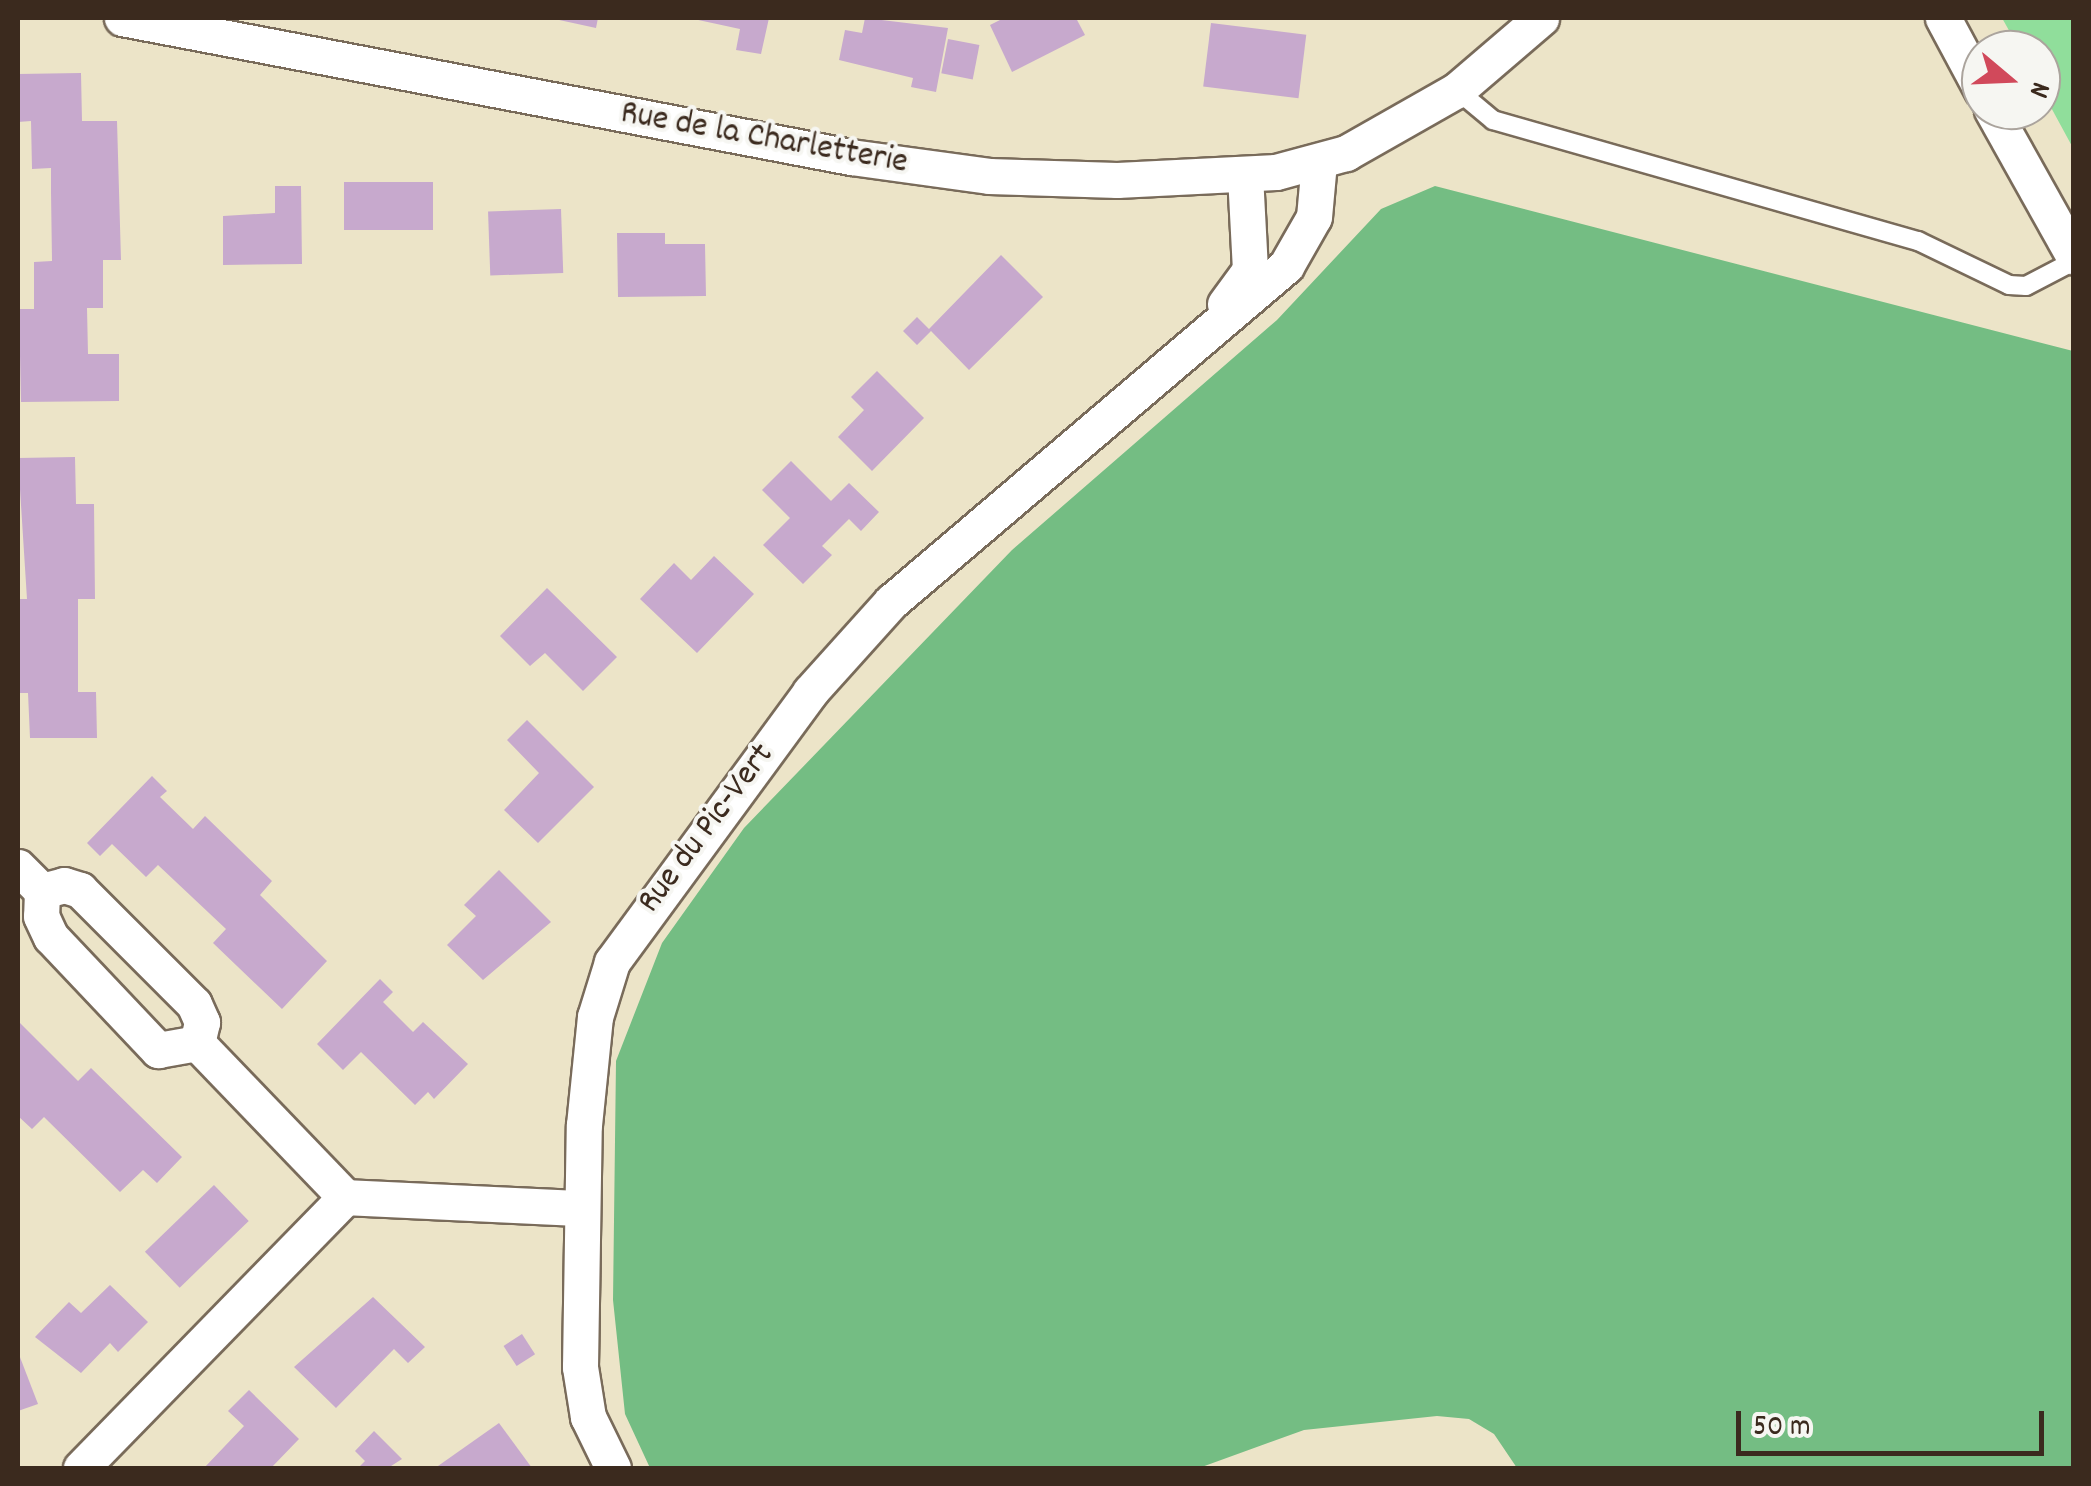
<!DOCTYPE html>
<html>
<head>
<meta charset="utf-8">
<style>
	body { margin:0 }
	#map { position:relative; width:2091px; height:1486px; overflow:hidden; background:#ece4c8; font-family:Dekko,sans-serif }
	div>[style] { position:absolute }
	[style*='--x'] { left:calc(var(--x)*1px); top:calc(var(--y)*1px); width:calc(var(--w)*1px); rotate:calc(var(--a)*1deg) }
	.green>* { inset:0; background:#90de9b }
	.forest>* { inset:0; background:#74bd83 }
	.building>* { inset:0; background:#c7a9cd; transform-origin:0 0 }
	.roads { filter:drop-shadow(2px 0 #796b5a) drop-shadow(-2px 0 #796b5a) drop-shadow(0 2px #796b5a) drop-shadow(0 -2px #796b5a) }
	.lane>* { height:18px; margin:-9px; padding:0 9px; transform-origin:9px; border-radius:9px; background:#fff }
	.street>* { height:35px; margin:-17.5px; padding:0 17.5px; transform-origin:17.5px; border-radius:17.5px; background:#fff }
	span { translate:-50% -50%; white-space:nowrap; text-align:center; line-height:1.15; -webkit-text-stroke:8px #f6f6f2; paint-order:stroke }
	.street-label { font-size:35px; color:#3b2a1e }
	.frame { position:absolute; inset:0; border:20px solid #3b2a1e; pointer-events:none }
	.north { position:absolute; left:1961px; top:30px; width:100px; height:100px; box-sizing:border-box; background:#f6f6f2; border:2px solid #aba49d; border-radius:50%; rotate:109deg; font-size:28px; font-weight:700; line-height:40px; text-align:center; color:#3b2a1e }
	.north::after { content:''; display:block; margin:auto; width:35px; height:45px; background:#d1495b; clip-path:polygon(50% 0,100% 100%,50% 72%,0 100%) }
	.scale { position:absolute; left:1736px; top:1411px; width:308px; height:45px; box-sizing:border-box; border:5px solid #3b2a1e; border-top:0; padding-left:12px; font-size:30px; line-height:35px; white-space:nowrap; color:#3b2a1e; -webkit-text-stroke:8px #f6f6f2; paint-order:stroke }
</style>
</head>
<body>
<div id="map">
	<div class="green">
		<i style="clip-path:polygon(2002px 18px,2073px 18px,2073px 148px,2041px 89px,2041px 50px,2020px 50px)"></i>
	</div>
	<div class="forest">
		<i style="clip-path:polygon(1435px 186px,2073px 351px,2073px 1468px,1517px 1468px,1494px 1434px,1469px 1419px,1437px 1416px,1304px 1430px,1199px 1468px,650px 1468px,625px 1414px,613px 1300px,616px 1061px,662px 943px,744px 828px,1012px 550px,1277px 320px,1381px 209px)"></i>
	</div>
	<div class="building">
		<i style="clip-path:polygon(550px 18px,598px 18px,596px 28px)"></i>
		<i style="clip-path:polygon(689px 18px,769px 18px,761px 54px,736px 50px,740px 29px)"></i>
		<i style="clip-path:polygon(865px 18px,948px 28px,936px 92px,911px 87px,913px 78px,839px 60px,845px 30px,862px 33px)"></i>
		<i style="clip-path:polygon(1004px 18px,1076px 18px,1085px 35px,1012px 72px,990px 25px)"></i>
		<i style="left:1211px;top:23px;width:96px;height:64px;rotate:7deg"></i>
		<i style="left:948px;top:39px;width:32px;height:35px;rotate:11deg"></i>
		<i style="clip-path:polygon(81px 73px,82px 121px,117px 121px,121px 260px,103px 260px,103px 308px,87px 308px,88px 354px,119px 354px,119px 401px,21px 402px,19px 309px,34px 309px,34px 262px,52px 261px,51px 192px,51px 168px,32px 169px,31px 121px,18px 122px,18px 74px)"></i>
		<i style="left:433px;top:182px;width:48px;height:89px;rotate:90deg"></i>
		<i style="clip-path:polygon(275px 186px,301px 186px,302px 264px,223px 265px,223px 216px,275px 213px)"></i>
		<i style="left:561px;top:209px;width:64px;height:73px;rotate:88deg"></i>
		<i style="clip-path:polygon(617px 233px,665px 233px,665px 244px,705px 244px,706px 296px,618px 297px)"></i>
		<i style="clip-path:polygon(1001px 255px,1043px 297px,969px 370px,931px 331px,917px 345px,903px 331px,917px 317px,929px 329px)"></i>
		<i style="clip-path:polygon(877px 371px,924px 418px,872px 471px,838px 437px,864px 410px,851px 397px)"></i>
		<i style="clip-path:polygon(75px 457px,76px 504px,94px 504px,95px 599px,78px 599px,78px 692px,96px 692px,97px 738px,30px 738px,28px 693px,18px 693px,18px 599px,27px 599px,18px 458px)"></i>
		<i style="clip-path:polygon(791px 461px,831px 501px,849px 483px,879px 512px,861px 531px,849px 519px,822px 546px,832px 555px,803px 584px,763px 545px,790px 518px,762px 490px)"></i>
		<i style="clip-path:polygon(714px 556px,754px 594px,697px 653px,640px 599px,674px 563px,691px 580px)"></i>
		<i style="clip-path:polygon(547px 588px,617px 657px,583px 691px,545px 653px,530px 666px,500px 636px)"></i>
		<i style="clip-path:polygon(527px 720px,594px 787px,538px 843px,504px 810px,539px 773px,507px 740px)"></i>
		<i style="clip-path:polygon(152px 776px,167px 791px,160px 797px,193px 829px,205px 816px,272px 881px,260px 895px,327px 961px,282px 1009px,213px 943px,226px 929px,158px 865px,146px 877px,112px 844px,100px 856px,87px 843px)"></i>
		<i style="clip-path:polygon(499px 870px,551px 922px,483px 980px,447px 945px,476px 916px,464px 905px)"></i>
		<i style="clip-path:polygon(380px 979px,393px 992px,383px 1002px,413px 1032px,423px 1022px,468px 1064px,434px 1099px,428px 1092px,415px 1105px,361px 1052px,343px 1070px,317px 1044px)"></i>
		<i style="clip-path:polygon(18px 1021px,78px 1081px,91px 1068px,182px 1157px,157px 1183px,143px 1170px,120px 1192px,44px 1117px,32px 1129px,18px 1116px)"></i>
		<i style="left:214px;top:1185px;width:50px;height:96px;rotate:46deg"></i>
		<i style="clip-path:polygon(110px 1285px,148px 1322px,118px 1352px,110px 1343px,81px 1373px,35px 1337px,69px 1302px,81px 1313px)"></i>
		<i style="clip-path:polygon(373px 1297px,425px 1347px,408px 1363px,394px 1349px,336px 1408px,294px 1367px)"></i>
		<i style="left:522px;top:1334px;width:24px;height:22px;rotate:57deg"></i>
		<i style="clip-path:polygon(18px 1352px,38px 1404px,18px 1411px)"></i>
		<i style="clip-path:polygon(249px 1390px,299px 1439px,271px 1468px,204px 1468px,244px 1426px,228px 1411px)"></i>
		<i style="clip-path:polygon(499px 1423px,532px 1468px,438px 1466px)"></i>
		<i style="clip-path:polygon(374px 1431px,402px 1459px,388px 1468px,360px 1466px,365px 1461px,355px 1451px)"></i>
	</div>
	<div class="roads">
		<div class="lane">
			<i style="--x:1457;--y:90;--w:47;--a:39.8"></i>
			<i style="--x:1493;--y:120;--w:442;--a:15.9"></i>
			<i style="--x:1918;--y:241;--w:101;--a:25.8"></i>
			<i style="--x:2009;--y:285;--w:17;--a:3"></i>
			<i style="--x:2026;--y:286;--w:54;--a:-27.5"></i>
		</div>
		<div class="street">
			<i style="--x:122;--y:18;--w:742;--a:10.8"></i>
			<i style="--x:851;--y:157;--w:139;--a:7.8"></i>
			<i style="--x:989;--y:176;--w:128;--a:1.8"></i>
			<i style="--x:1117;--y:180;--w:159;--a:-2.9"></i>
			<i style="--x:1276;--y:172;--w:73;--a:-15.2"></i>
			<i style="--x:1346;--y:153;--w:128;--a:-29.6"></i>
			<i style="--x:1457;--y:90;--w:111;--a:-40.6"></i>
			<i style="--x:1943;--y:18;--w:81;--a:61.8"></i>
			<i style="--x:1992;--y:110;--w:168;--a:60.8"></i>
			<i style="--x:1225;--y:304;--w:42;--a:-53.7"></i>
			<i style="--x:1250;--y:270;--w:96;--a:-93"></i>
			<i style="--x:18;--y:867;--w:34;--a:45"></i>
			<i style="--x:42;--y:891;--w:25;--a:92"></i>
			<i style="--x:41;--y:916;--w:23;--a:65"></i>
			<i style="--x:51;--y:937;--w:156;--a:46.6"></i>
			<i style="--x:158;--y:1050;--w:40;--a:-10"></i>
			<i style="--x:42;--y:891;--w:23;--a:-15"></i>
			<i style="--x:64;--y:885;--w:17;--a:17"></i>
			<i style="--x:80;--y:890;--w:161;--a:45"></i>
			<i style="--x:194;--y:1004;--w:20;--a:66"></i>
			<i style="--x:202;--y:1022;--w:22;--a:103"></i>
			<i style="--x:197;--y:1043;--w:214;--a:46.1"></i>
			<i style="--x:345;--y:1197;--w:237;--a:2.7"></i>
			<i style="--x:81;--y:1468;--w:378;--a:-45.7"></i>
			<i style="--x:613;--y:1468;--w:57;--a:-116.1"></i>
			<i style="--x:588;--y:1417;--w:51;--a:-99.1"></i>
			<i style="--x:580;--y:1367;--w:242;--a:-89.1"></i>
			<i style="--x:584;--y:1125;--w:109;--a:-84.2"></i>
			<i style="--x:595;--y:1017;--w:58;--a:-72.8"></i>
			<i style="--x:612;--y:962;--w:335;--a:-53.7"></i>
			<i style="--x:810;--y:692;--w:121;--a:-48"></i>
			<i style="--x:891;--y:602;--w:519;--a:-40.39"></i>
			<i style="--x:1286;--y:266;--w:56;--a:-60.3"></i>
			<i style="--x:1314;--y:217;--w:55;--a:-84.8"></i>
		</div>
	</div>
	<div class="street-label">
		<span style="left:764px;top:139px;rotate:10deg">Rue de la Charletterie</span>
		<span style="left:707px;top:829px;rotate:-53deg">Rue du Pic-Vert</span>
	</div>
	<div class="frame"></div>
	<div class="north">N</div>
	<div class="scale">50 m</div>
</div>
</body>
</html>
